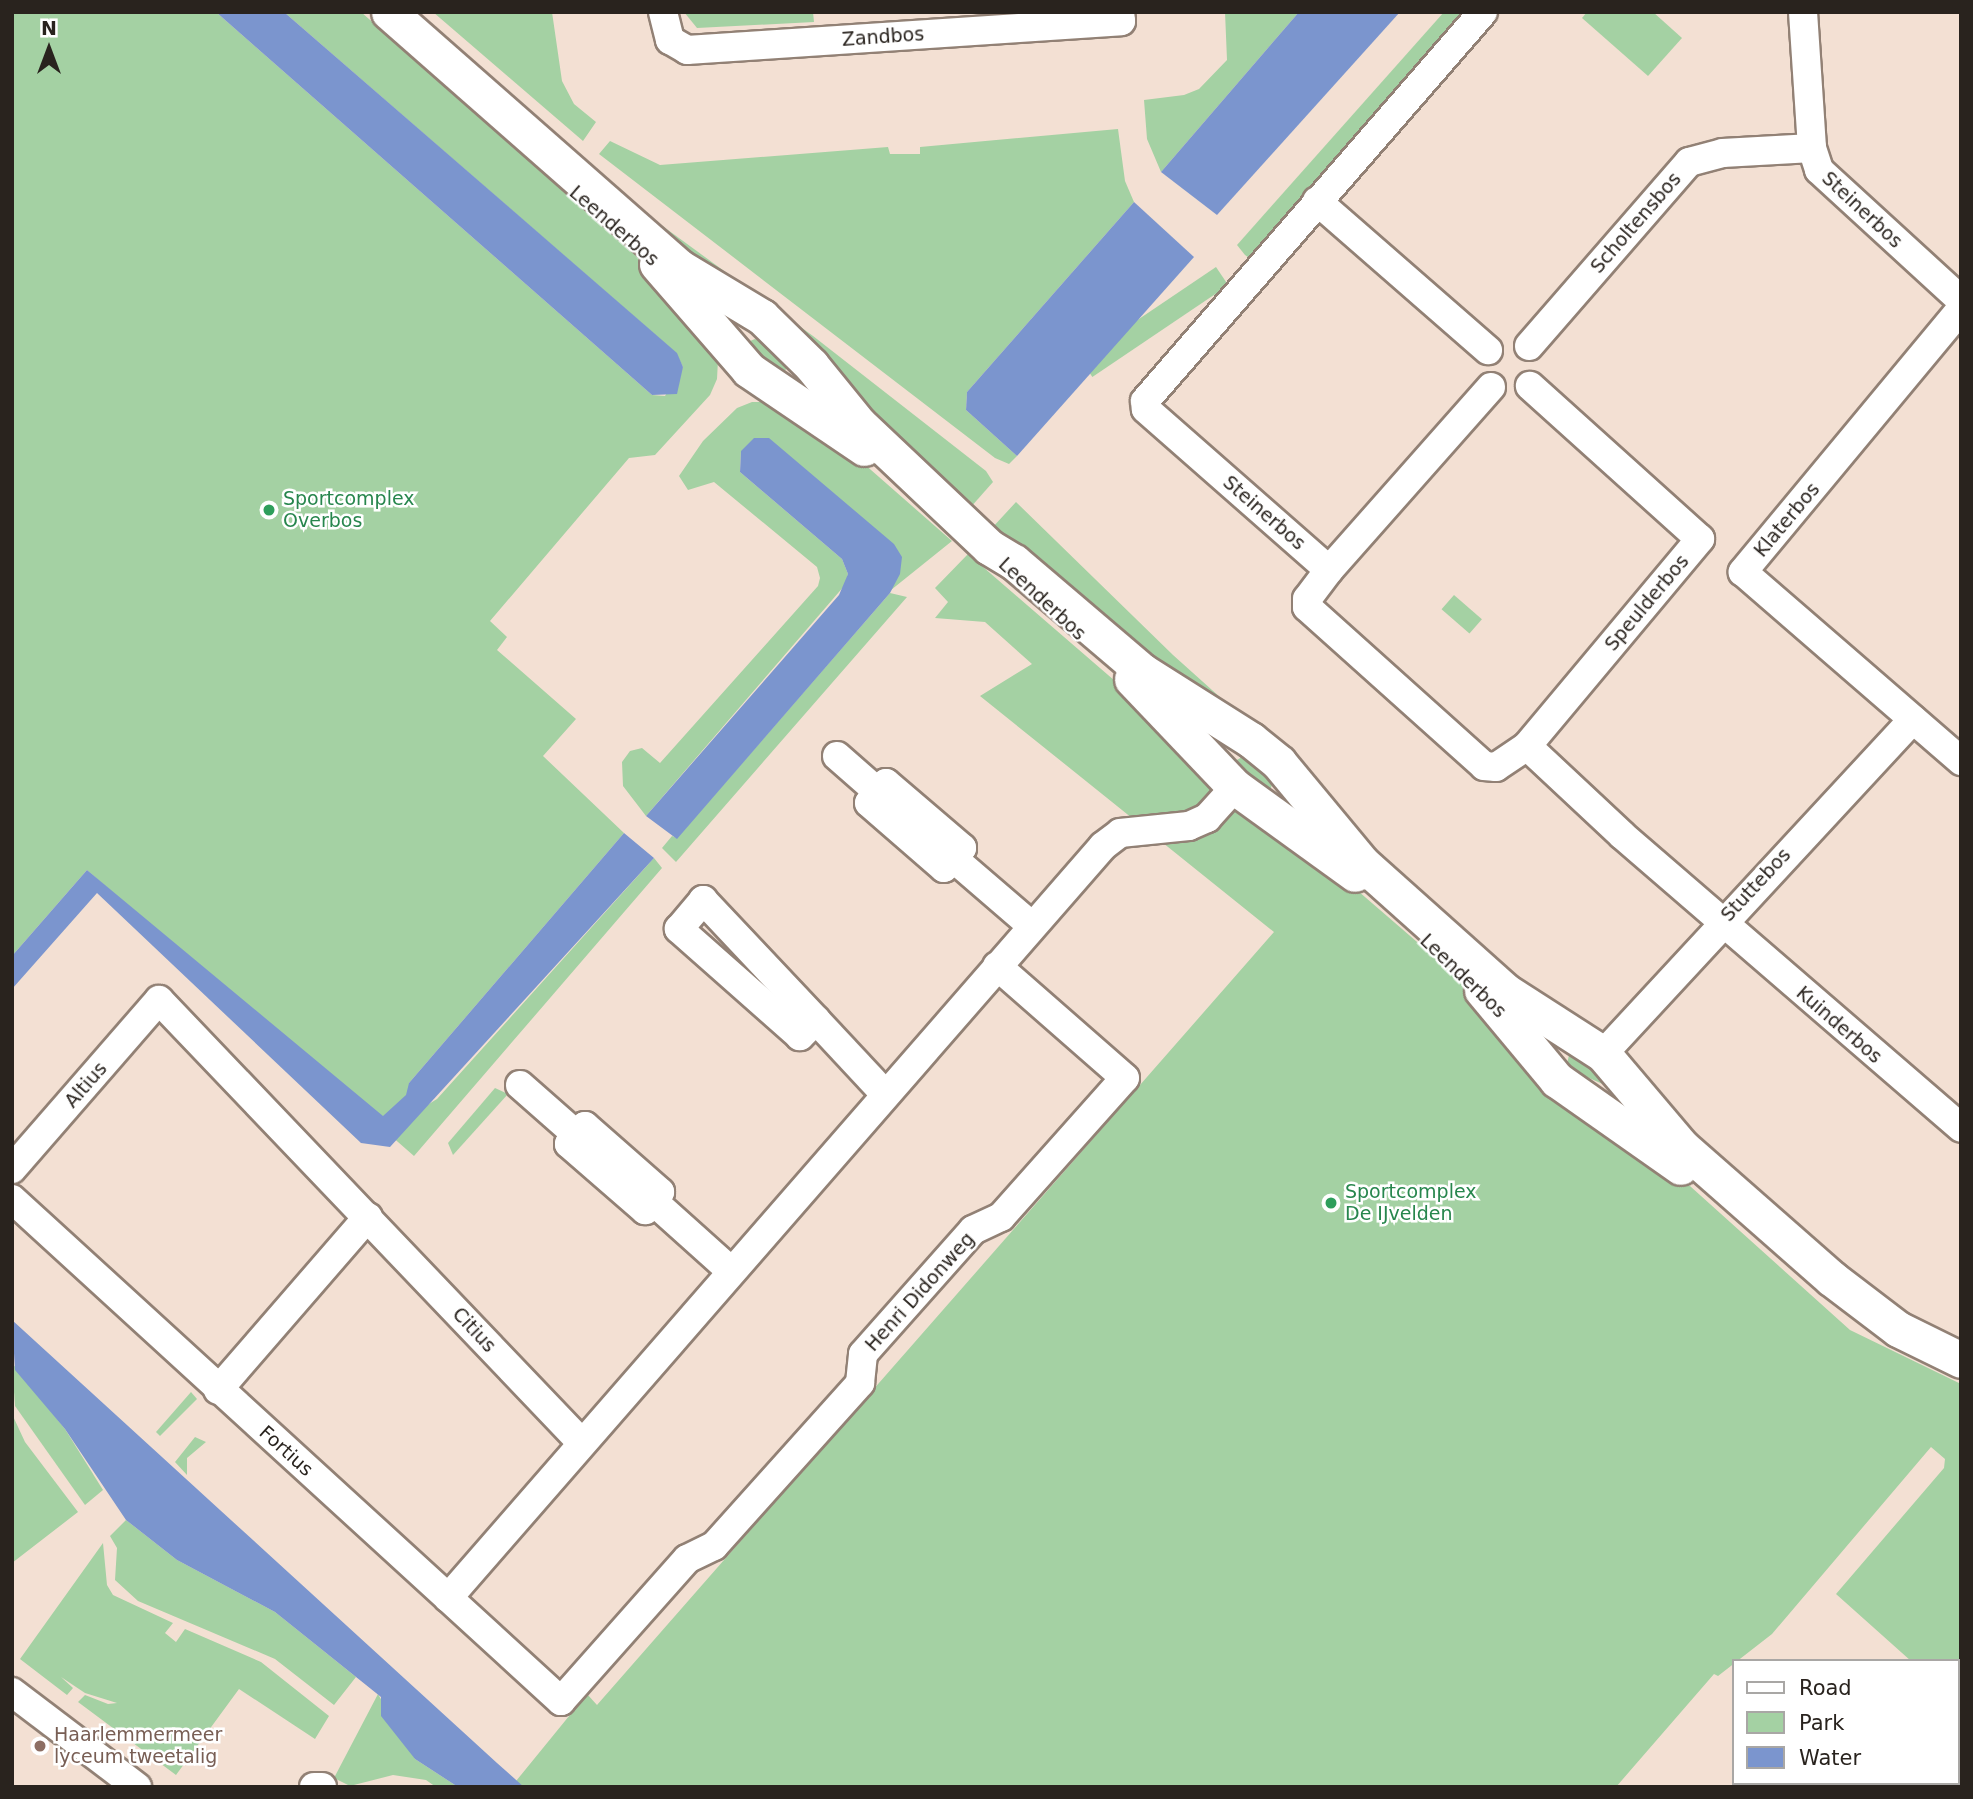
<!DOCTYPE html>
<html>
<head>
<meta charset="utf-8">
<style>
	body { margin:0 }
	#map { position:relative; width:1973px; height:1799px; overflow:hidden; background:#f3e0d3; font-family:"DejaVu Sans",sans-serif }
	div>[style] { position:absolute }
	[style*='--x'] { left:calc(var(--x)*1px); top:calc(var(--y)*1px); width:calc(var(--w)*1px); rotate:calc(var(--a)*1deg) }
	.green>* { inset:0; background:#a4d1a3; transform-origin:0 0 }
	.water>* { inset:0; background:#7b95ce }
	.roads { filter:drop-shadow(2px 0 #928175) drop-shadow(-2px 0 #928175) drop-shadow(0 2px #928175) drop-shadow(0 -2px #928175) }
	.minor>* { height:28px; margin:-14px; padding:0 14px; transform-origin:14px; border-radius:14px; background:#fff }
	.major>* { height:35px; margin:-17.5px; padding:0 17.5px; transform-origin:17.5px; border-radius:17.5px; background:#fff }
	.dots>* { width:19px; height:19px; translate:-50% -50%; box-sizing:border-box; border:4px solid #fff; border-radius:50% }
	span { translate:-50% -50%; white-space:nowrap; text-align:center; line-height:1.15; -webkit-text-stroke:5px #fff; paint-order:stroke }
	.street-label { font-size:19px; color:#29231e }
	.leisure-label { font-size:19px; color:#27864d }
	.left { translate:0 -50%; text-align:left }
	.education-label { font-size:19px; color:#785e54 }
	.frame { position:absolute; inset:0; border:14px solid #29231e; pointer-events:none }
	.legend { position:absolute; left:1732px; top:1659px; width:228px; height:126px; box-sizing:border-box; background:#fff; border:2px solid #a9a7a5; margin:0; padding:9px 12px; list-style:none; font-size:21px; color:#29231e }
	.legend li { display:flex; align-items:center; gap:14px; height:35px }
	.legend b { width:35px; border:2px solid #a9a7a5 }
	.north { position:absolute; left:14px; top:14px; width:70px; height:70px; -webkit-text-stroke:5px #fff; paint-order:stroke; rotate:0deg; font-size:19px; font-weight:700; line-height:28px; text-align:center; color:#29231e }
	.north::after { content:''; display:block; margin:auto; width:24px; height:32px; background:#29231e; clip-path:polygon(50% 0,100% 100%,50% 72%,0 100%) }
</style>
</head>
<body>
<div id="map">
	<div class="green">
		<i style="clip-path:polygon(12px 12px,216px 12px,652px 395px,665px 396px,683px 367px,676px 353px,284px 12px,361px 12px,671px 285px,718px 360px,717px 379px,710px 395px,655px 455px,629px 458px,490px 621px,507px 637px,497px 650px,576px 719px,543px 756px,624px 833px,409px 1083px,424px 1107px,437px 1099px,654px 858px,662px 868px,414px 1156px,87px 870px,12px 956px)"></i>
		<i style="clip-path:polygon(433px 12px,552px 12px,562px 81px,574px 104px,596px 122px,583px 141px)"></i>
		<i style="clip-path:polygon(684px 12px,813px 12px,814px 22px,697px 28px)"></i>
		<i style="clip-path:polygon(1225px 12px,1299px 12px,1161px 172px,1147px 139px,1144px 100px,1184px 95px,1199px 89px,1227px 60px)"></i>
		<i style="clip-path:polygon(1444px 12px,1473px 12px,1252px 260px,1245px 255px,1237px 245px)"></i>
		<i style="clip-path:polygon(1587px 12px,1653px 12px,1682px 38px,1648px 76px,1582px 18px)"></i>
		<i style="clip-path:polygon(1118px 129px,1125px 181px,1134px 202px,967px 392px,966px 410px,1017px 456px,1009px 464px,995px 458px,599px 154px,610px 141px,660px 165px,888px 147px,890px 154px,920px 154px,920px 147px)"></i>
		<i style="clip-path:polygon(601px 181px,813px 336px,986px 471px,993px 482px,970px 508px)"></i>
		<i style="left:1216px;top:267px;width:22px;height:164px;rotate:56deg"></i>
		<i style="clip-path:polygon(755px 339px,790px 361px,783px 375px,772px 377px,745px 343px)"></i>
		<i style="clip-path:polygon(752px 402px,774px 402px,814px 420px,952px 541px,891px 590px,899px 574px,741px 451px,740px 472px,842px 559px,848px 574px,845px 585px,646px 816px,623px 786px,622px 762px,630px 751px,642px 748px,660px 763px,818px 586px,820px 578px,817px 567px,714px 482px,688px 490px,679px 476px,703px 441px,737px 408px)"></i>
		<i style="clip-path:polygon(1016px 502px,1173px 655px,1261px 734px,1166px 680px,992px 528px)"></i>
		<i style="clip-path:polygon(968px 554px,1453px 973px,1850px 1330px,1961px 1384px,1961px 1705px,1957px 1661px,1911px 1661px,1836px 1594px,1944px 1468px,1945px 1459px,1931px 1447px,1772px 1634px,1718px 1676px,1714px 1674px,1616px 1787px,512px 1786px,587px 1694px,597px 1705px,1274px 932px,980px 696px,1032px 664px,985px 622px,935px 618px,948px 602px,935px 588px)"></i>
		<i style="clip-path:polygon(890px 593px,907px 597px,676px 862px,662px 848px,672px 836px,677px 838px)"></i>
		<i style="left:1454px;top:595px;width:37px;height:19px;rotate:41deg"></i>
		<i style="clip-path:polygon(1242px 757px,1260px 764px,1274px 778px,1270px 791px,1230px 764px)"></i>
		<i style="clip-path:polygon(1570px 1051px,1610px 1078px,1605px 1085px,1566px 1068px)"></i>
		<i style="clip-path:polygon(495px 1088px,508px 1094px,453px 1155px,448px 1143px)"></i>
		<i style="clip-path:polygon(12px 1363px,65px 1429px,103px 1490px,85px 1505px,15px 1406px)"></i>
		<i style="clip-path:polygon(191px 1392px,197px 1399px,160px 1436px,156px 1432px)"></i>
		<i style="clip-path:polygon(12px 1414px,25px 1442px,78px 1512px,12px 1563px)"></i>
		<i style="clip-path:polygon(195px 1437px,206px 1442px,187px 1458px,187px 1475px,175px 1462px)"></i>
		<i style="clip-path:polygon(126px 1520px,177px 1560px,275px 1612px,356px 1677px,334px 1705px,275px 1659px,138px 1601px,115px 1580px,117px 1548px,110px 1536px)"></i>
		<i style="clip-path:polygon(103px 1543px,107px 1585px,113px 1595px,173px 1623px,165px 1633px,176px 1642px,185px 1629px,261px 1662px,329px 1716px,315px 1739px,239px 1689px,176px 1775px,78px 1702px,85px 1695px,108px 1704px,117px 1703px,85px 1693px,61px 1677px,73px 1688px,67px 1695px,20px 1659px)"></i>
		<i style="clip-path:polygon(378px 1694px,415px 1759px,458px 1787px,436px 1787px,426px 1780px,393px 1775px,350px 1786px,334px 1778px)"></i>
	</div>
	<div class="water">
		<i style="clip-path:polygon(216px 12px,284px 12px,677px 353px,683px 367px,677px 394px,652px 395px)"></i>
		<i style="clip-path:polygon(1299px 12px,1400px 12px,1217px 215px,1161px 172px)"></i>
		<i style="clip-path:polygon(1134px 202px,1194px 257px,1017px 456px,966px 410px,967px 392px)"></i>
		<i style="clip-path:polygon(754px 438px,769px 438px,894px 544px,902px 557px,900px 574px,890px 593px,677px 839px,646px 816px,839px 595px,848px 574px,842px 559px,740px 472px,741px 451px)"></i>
		<i style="clip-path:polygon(624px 833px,654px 858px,390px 1147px,361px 1143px,97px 893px,12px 989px,12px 956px,87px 870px,383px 1116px,406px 1095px,409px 1083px)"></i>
		<i style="clip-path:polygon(12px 1320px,497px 1763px,524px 1787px,458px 1787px,415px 1759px,381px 1716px,381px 1697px,275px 1612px,177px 1560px,126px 1520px,65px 1429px,15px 1370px)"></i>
	</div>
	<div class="roads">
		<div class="minor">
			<i style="--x:663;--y:12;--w:29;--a:76"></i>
			<i style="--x:670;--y:40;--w:20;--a:30"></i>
			<i style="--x:687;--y:50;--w:435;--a:-3.8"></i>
			<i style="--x:1121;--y:21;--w:9;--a:-96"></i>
			<i style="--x:1803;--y:12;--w:136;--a:86.2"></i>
			<i style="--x:1812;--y:148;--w:23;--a:72"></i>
			<i style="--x:1819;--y:170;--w:193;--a:42.5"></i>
			<i style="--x:1317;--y:201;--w:227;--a:41.1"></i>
			<i style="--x:1961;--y:309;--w:342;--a:129.7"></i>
			<i style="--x:1743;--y:572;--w:289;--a:40.9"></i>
			<i style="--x:1529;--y:346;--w:244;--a:-49"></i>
			<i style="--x:1689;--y:162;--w:35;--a:-15"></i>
			<i style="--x:1723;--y:153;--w:89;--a:-3.2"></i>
			<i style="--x:1491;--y:387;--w:244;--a:131.5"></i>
			<i style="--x:1329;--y:570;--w:36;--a:127"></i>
			<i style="--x:1307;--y:599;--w:8;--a:90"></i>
			<i style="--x:1307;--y:607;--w:238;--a:41.9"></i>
			<i style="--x:1484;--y:766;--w:12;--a:5"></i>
			<i style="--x:1496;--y:767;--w:37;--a:-34"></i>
			<i style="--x:1527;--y:746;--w:270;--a:-50.1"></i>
			<i style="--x:1700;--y:539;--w:229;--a:-138"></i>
			<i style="--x:1329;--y:570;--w:244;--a:-138.7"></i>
			<i style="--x:1146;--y:409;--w:8;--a:-97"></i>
			<i style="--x:1145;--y:401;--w:515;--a:-49.01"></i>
			<i style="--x:1527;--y:746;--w:130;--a:43.1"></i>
			<i style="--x:1622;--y:835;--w:448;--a:40.8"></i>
			<i style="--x:837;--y:756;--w:55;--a:41.3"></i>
			<i style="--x:878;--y:792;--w:14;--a:129"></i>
			<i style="--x:869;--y:803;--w:99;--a:40.9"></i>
			<i style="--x:944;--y:868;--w:13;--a:-48"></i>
			<i style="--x:953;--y:858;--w:104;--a:40.7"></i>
			<i style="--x:878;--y:792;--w:12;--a:-48"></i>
			<i style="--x:886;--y:783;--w:100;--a:40.5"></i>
			<i style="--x:962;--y:848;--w:13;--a:132"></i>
			<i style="--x:816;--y:1020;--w:23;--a:135"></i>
			<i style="--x:800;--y:1036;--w:162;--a:-138.5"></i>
			<i style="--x:679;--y:929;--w:38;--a:-50"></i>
			<i style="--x:703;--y:900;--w:165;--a:46.7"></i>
			<i style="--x:816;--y:1020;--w:101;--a:47"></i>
			<i style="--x:1603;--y:1054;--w:456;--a:-47.2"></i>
			<i style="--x:520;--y:1085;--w:76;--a:41.3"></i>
			<i style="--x:577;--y:1135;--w:12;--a:132"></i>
			<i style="--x:569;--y:1144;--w:101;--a:41"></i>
			<i style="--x:645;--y:1210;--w:12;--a:-48"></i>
			<i style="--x:653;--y:1201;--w:103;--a:41.9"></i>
			<i style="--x:577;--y:1135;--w:12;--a:-48"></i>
			<i style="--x:585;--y:1126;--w:100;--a:41.3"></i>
			<i style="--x:660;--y:1192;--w:11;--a:128"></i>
			<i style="--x:12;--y:1169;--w:224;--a:-49"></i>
			<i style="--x:159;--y:1000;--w:610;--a:46.33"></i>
			<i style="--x:12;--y:1199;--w:744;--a:42.44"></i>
			<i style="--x:561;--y:1701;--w:190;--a:-48.4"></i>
			<i style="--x:687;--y:1559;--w:30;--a:-26"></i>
			<i style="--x:714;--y:1546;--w:219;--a:-48.1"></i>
			<i style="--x:860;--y:1383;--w:29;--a:-84"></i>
			<i style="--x:863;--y:1354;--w:166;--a:-48.4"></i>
			<i style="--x:973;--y:1230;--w:31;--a:-25"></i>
			<i style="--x:1001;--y:1217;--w:186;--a:-48.3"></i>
			<i style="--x:1125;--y:1078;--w:170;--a:-138.8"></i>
			<i style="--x:218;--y:1390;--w:229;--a:-49.1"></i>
			<i style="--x:448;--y:1598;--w:997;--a:-48.94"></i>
			<i style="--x:1103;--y:846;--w:21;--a:-37"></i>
			<i style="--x:1120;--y:833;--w:69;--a:-5.8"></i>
			<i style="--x:1189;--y:826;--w:20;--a:-24"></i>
			<i style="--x:1207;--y:818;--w:42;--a:-47.9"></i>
			<i style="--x:12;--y:1692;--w:157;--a:37.2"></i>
			<i style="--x:314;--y:1787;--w:8;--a:0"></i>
		</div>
		<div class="major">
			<i style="--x:389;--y:12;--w:386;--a:41.3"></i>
			<i style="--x:679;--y:267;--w:97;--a:31.1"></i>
			<i style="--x:762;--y:317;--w:69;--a:44.4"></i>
			<i style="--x:811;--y:365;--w:76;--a:50.9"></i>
			<i style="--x:859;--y:424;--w:179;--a:43.4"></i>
			<i style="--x:989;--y:547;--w:29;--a:31"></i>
			<i style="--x:1014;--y:562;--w:168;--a:40.4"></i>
			<i style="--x:1142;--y:671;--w:129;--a:32.3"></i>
			<i style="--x:1251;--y:740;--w:36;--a:39"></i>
			<i style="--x:1279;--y:763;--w:130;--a:50.3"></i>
			<i style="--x:1362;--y:863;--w:192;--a:41.8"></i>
			<i style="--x:1505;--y:991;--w:117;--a:32.7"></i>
			<i style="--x:1603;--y:1054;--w:122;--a:49.7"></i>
			<i style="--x:1682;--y:1147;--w:198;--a:41.3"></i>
			<i style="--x:1831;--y:1278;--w:84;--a:37.3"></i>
			<i style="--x:1898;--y:1329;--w:70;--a:26.2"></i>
			<i style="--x:657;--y:264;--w:140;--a:49"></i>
			<i style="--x:749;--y:370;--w:139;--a:34.1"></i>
			<i style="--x:1132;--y:679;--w:149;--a:46.4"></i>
			<i style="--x:1235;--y:787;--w:148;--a:35.9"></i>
			<i style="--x:1482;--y:990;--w:117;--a:50.2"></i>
			<i style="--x:1557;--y:1080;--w:151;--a:35.1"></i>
		</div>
	</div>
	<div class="dots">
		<i style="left:269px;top:510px;background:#2e9e5b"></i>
		<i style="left:1331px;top:1203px;background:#2e9e5b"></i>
		<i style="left:40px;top:1746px;background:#8d6e63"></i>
	</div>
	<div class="street-label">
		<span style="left:883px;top:37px;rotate:-4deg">Zandbos</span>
		<span style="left:1862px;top:210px;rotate:43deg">Steinerbos</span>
		<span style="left:1636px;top:223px;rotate:-49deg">Scholtensbos</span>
		<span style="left:614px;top:226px;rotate:41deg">Leenderbos</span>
		<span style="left:1264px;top:513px;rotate:41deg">Steinerbos</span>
		<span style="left:1787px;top:520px;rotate:-50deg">Klaterbos</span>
		<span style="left:1042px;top:599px;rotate:43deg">Leenderbos</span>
		<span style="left:1647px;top:603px;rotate:-50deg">Speulderbos</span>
		<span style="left:1756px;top:885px;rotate:-47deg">Stuttebos</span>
		<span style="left:1463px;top:976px;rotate:44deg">Leenderbos</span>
		<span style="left:1839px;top:1025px;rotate:41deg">Kuinderbos</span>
		<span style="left:86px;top:1085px;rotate:-49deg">Altius</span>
		<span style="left:920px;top:1292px;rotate:-48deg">Henri Didonweg</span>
		<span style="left:474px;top:1330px;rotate:47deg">Citius</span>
		<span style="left:286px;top:1451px;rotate:42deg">Fortius</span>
	</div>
	<div class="leisure-label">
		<span class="left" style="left:283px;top:510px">Sportcomplex<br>Overbos</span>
		<span class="left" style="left:1345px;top:1203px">Sportcomplex<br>De IJvelden</span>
	</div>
	<div class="education-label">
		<span class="left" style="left:54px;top:1746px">Haarlemmermeer<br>lyceum tweetalig</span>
	</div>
	<div class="frame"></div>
	<ul class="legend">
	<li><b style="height:9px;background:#fff"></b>Road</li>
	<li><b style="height:19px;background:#a4d1a3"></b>Park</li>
	<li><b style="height:19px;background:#7b95ce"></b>Water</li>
	</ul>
	<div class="north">N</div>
</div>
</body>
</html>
